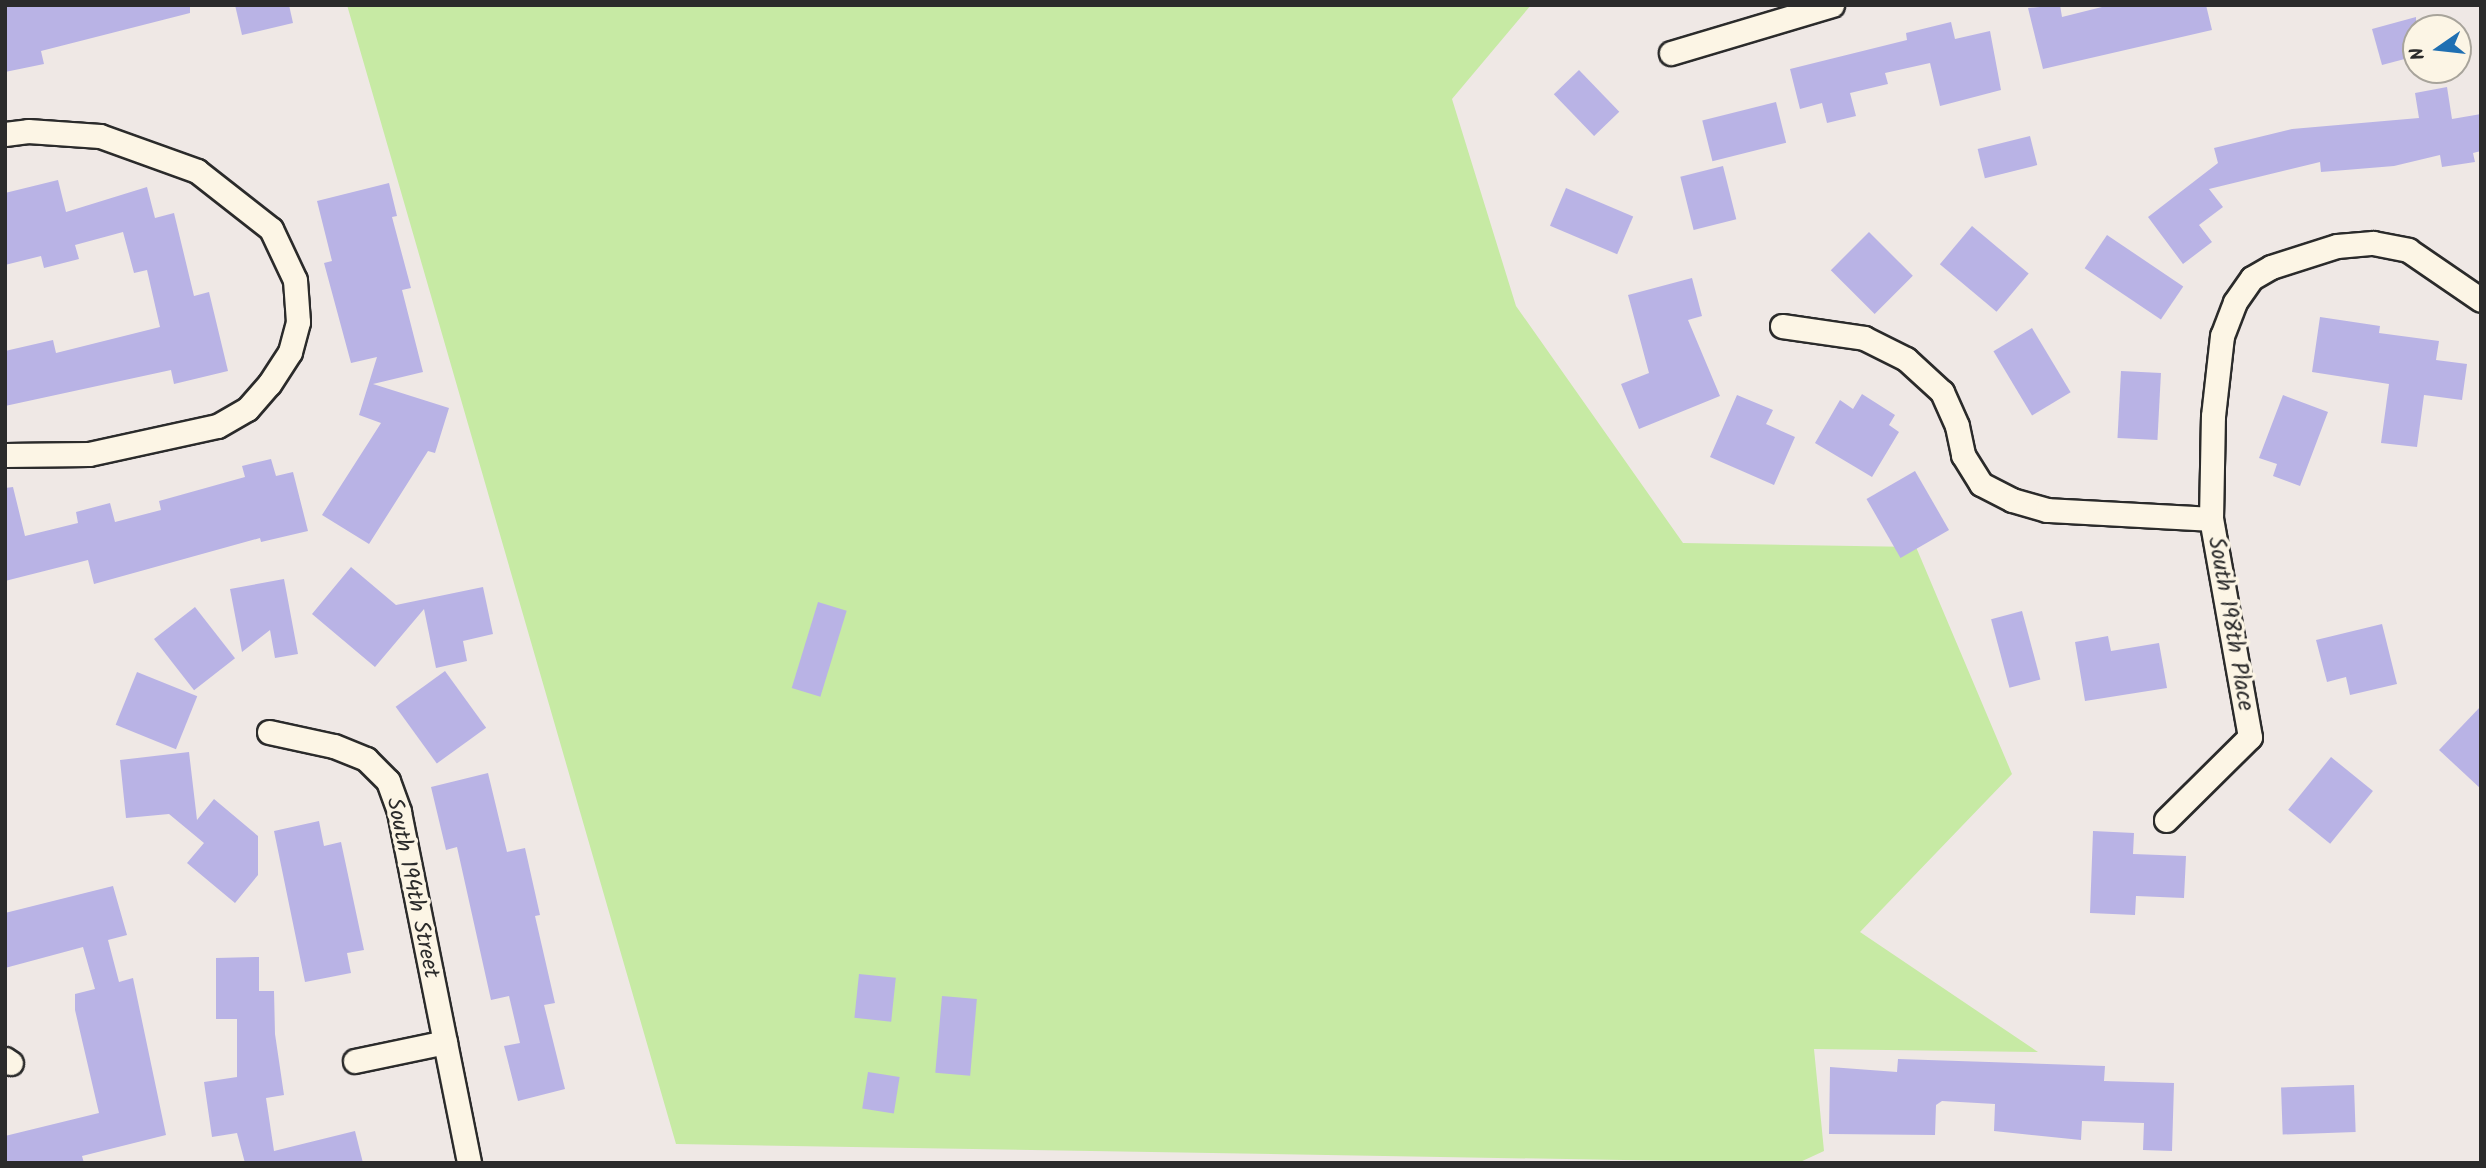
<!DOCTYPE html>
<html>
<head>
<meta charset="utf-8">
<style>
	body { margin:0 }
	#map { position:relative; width:2486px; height:1168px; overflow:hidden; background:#efe8e5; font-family:Kalam,sans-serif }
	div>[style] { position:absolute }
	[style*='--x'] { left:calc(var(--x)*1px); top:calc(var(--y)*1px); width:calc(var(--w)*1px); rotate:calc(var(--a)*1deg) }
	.green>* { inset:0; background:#c7eaa4 }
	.building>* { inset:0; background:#b9b3e5; transform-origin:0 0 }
	.roads { filter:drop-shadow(2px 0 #2b2b2b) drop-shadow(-2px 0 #2b2b2b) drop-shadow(0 2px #2b2b2b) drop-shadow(0 -2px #2b2b2b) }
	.street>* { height:23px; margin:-11.5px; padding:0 11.5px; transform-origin:11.5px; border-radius:11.5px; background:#fcf5e5 }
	span { translate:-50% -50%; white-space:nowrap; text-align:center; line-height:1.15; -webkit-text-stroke:7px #fcf5e5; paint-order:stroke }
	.street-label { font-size:23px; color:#2b2b2b }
	.frame { position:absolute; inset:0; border:7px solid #2b2b2b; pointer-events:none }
	.north { position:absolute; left:2402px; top:14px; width:70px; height:70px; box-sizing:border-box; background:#fcf5e5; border:2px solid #a8a49b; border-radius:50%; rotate:256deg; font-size:19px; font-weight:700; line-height:28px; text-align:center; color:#2b2b2b }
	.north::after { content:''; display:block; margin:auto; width:24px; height:32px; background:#1f6fb2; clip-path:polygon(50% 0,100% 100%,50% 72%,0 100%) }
</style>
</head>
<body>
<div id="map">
	<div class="green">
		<i style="clip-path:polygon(347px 5px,1531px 5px,1452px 99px,1516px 306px,1683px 543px,1916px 547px,2012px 774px,1860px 932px,2038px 1052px,1814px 1049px,1824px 1151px,1798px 1163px,676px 1144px)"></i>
	</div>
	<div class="building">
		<i style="clip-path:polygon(5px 5px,190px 5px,190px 13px,41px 51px,44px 64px,5px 72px)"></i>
		<i style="clip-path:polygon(235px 5px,289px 5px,293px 23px,242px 35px)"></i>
		<i style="clip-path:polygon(2060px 5px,2062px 17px,2110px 5px,2206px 5px,2212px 30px,2043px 69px,2028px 8px)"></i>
		<i style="clip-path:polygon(2416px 17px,2416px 56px,2382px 65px,2372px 29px)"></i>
		<i style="clip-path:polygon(1951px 22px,1955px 39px,1990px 31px,2001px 90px,1940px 106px,1930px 63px,1885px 73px,1888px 84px,1850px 93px,1856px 116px,1827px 123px,1822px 103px,1800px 109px,1790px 69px,1907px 40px,1906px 33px)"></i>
		<i style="left:1579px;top:70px;width:58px;height:35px;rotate:46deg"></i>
		<i style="clip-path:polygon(2447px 87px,2452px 119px,2481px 114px,2481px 151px,2473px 153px,2475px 162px,2442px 167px,2440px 155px,2394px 166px,2321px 172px,2320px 162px,2209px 189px,2223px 207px,2199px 225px,2212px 242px,2183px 264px,2148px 217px,2218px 163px,2214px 148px,2292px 129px,2419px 118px,2415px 93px)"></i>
		<i style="left:1776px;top:102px;width:42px;height:76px;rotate:76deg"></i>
		<i style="left:2030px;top:136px;width:30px;height:54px;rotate:76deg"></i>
		<i style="left:1723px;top:166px;width:55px;height:44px;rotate:76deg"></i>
		<i style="clip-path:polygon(58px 180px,66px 212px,147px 187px,155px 218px,174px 213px,194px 296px,209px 292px,228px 371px,174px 384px,171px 370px,5px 406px,5px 351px,53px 340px,56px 353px,160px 327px,147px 270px,134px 273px,123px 232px,75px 245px,79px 259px,44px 268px,41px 256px,5px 265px,5px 193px)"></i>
		<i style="clip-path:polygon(389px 183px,397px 216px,392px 217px,411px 288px,402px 290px,423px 372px,373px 384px,449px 408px,435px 453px,428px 451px,369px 544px,322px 515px,381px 423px,359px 415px,377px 357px,351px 363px,324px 263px,332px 261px,317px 201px)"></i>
		<i style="left:1566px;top:188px;width:73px;height:41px;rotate:23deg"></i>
		<i style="left:1972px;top:226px;width:74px;height:50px;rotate:40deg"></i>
		<i style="left:1869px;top:232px;width:62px;height:54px;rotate:45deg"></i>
		<i style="left:2107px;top:235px;width:92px;height:40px;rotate:34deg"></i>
		<i style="clip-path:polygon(1692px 278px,1702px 316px,1688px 320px,1720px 396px,1639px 429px,1621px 384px,1649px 373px,1628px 295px)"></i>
		<i style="clip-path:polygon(2320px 317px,2380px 326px,2379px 333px,2439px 341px,2436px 360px,2467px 364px,2462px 400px,2424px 395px,2417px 447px,2381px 443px,2389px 384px,2312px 372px)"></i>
		<i style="left:2032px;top:328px;width:75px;height:45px;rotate:59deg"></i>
		<i style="left:2121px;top:371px;width:40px;height:67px;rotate:3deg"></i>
		<i style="clip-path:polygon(1862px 394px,1895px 415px,1889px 425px,1899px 432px,1872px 477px,1815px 443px,1840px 400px,1853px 409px)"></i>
		<i style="clip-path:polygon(1737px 395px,1773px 410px,1766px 424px,1795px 437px,1774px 485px,1710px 457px)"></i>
		<i style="clip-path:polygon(2283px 395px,2328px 412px,2300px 486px,2273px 476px,2277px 464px,2259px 458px)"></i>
		<i style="clip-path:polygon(271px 459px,276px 476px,293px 472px,308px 531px,261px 542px,260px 538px,94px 584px,88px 560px,5px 581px,5px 488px,13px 487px,25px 536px,78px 523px,76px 512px,110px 503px,115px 522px,161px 510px,159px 501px,245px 477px,242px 466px)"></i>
		<i style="left:1915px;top:471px;width:68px;height:56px;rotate:60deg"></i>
		<i style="clip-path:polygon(351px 567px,396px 605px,483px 587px,493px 634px,463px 641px,467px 661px,436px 668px,424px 609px,375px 667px,312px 614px)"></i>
		<i style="clip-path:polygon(284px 579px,298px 654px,275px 658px,270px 630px,242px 652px,230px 589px)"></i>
		<i style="left:818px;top:602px;width:30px;height:90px;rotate:17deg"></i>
		<i style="left:195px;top:607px;width:65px;height:52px;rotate:52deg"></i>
		<i style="left:2022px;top:611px;width:71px;height:32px;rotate:75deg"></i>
		<i style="clip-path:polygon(2382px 624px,2397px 684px,2350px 695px,2346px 677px,2327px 682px,2316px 640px)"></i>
		<i style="clip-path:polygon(2108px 636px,2111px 651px,2159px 643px,2167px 688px,2085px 701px,2075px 642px)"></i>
		<i style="left:445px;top:671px;width:70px;height:61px;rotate:54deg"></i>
		<i style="left:137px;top:672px;width:65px;height:57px;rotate:22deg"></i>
		<i style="clip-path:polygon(2481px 706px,2481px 789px,2439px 750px)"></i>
		<i style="clip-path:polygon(189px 752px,197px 820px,214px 799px,258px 836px,258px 875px,235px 903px,187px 863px,204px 843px,169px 814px,126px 818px,120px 760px)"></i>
		<i style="left:2331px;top:757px;width:54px;height:68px;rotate:39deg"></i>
		<i style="clip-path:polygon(488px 773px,507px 852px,525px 848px,540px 915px,535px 916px,555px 1003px,544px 1005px,565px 1089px,518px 1101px,504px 1046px,520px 1043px,509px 996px,491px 1000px,457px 847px,446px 850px,431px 787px)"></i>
		<i style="clip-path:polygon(319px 821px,324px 846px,341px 842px,364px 950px,347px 953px,351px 973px,305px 982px,274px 831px)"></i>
		<i style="clip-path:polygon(2093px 831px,2134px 833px,2133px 854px,2186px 856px,2184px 898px,2136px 896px,2135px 915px,2090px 913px)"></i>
		<i style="clip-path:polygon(113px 886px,127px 935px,108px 940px,119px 982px,133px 978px,166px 1135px,82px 1156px,84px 1163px,5px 1163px,5px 1136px,99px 1113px,75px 1010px,75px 994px,95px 989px,83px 947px,5px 968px,5px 913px)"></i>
		<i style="clip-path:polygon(259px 957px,259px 991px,274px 991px,275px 1034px,284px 1095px,266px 1098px,274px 1151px,355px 1131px,363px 1163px,245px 1163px,237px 1133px,212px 1137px,204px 1082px,237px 1077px,237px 1019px,216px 1019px,216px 958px)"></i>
		<i style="left:859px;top:974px;width:37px;height:44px;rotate:6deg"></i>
		<i style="left:942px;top:996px;width:35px;height:77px;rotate:5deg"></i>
		<i style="clip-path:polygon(1898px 1059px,2105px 1066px,2104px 1081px,2174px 1083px,2172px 1151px,2143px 1150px,2144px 1123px,2082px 1121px,2081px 1140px,1994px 1131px,1995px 1104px,1942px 1101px,1936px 1105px,1935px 1135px,1829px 1134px,1830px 1067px,1897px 1072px)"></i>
		<i style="left:868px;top:1072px;width:32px;height:37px;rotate:9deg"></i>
		<i style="left:2354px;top:1085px;width:47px;height:73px;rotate:88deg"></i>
	</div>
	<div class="roads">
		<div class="street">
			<i style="--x:1671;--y:53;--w:168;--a:-16.6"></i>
			<i style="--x:5;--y:134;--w:23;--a:-7"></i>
			<i style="--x:28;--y:131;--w:72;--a:4"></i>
			<i style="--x:100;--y:136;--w:103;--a:19.8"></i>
			<i style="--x:197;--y:171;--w:94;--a:38.1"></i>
			<i style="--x:271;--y:229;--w:56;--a:64.8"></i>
			<i style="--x:295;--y:280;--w:42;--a:85.9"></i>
			<i style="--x:298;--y:322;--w:31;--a:105"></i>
			<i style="--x:290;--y:352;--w:38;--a:123"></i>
			<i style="--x:269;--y:384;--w:33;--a:131"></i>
			<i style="--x:247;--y:409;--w:34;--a:150"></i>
			<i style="--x:217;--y:426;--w:131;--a:167.7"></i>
			<i style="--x:89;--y:454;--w:84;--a:179.3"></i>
			<i style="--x:1782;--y:326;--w:83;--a:8.3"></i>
			<i style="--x:1864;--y:338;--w:47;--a:26.6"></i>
			<i style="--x:1906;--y:359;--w:49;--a:42.5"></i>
			<i style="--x:1942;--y:392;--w:37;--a:66"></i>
			<i style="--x:1957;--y:426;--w:30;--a:78"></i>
			<i style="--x:1963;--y:455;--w:34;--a:58"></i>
			<i style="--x:1981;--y:484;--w:35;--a:27"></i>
			<i style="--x:2012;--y:500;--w:36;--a:16"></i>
			<i style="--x:2047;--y:510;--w:164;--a:3.1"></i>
			<i style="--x:269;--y:732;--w:66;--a:12.2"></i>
			<i style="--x:334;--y:746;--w:35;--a:22"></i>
			<i style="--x:366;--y:759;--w:31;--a:45"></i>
			<i style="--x:388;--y:781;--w:33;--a:70"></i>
			<i style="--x:399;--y:812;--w:358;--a:78.7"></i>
			<i style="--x:2166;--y:820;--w:118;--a:-44.7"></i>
			<i style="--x:2250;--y:737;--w:221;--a:-100.1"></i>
			<i style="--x:2211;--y:519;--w:103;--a:-88.9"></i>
			<i style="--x:2213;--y:416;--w:81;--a:-83.6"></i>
			<i style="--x:2222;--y:336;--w:36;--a:-69"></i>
			<i style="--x:2235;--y:302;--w:29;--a:-55"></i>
			<i style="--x:2252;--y:278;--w:22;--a:-30"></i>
			<i style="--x:2271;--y:267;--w:69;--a:-17.7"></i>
			<i style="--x:2337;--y:246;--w:36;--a:-5"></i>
			<i style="--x:2373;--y:243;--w:36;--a:11"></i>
			<i style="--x:2408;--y:250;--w:88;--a:34.4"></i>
			<i style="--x:5;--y:1059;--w:7;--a:34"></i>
			<i style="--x:355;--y:1061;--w:92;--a:-11.9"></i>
		</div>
	</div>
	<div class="street-label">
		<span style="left:2230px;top:624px;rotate:80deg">South 198th Place</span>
		<span style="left:412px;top:888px;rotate:78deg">South 194th Street</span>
	</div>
	<div class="frame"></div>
	<div class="north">N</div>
</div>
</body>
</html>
